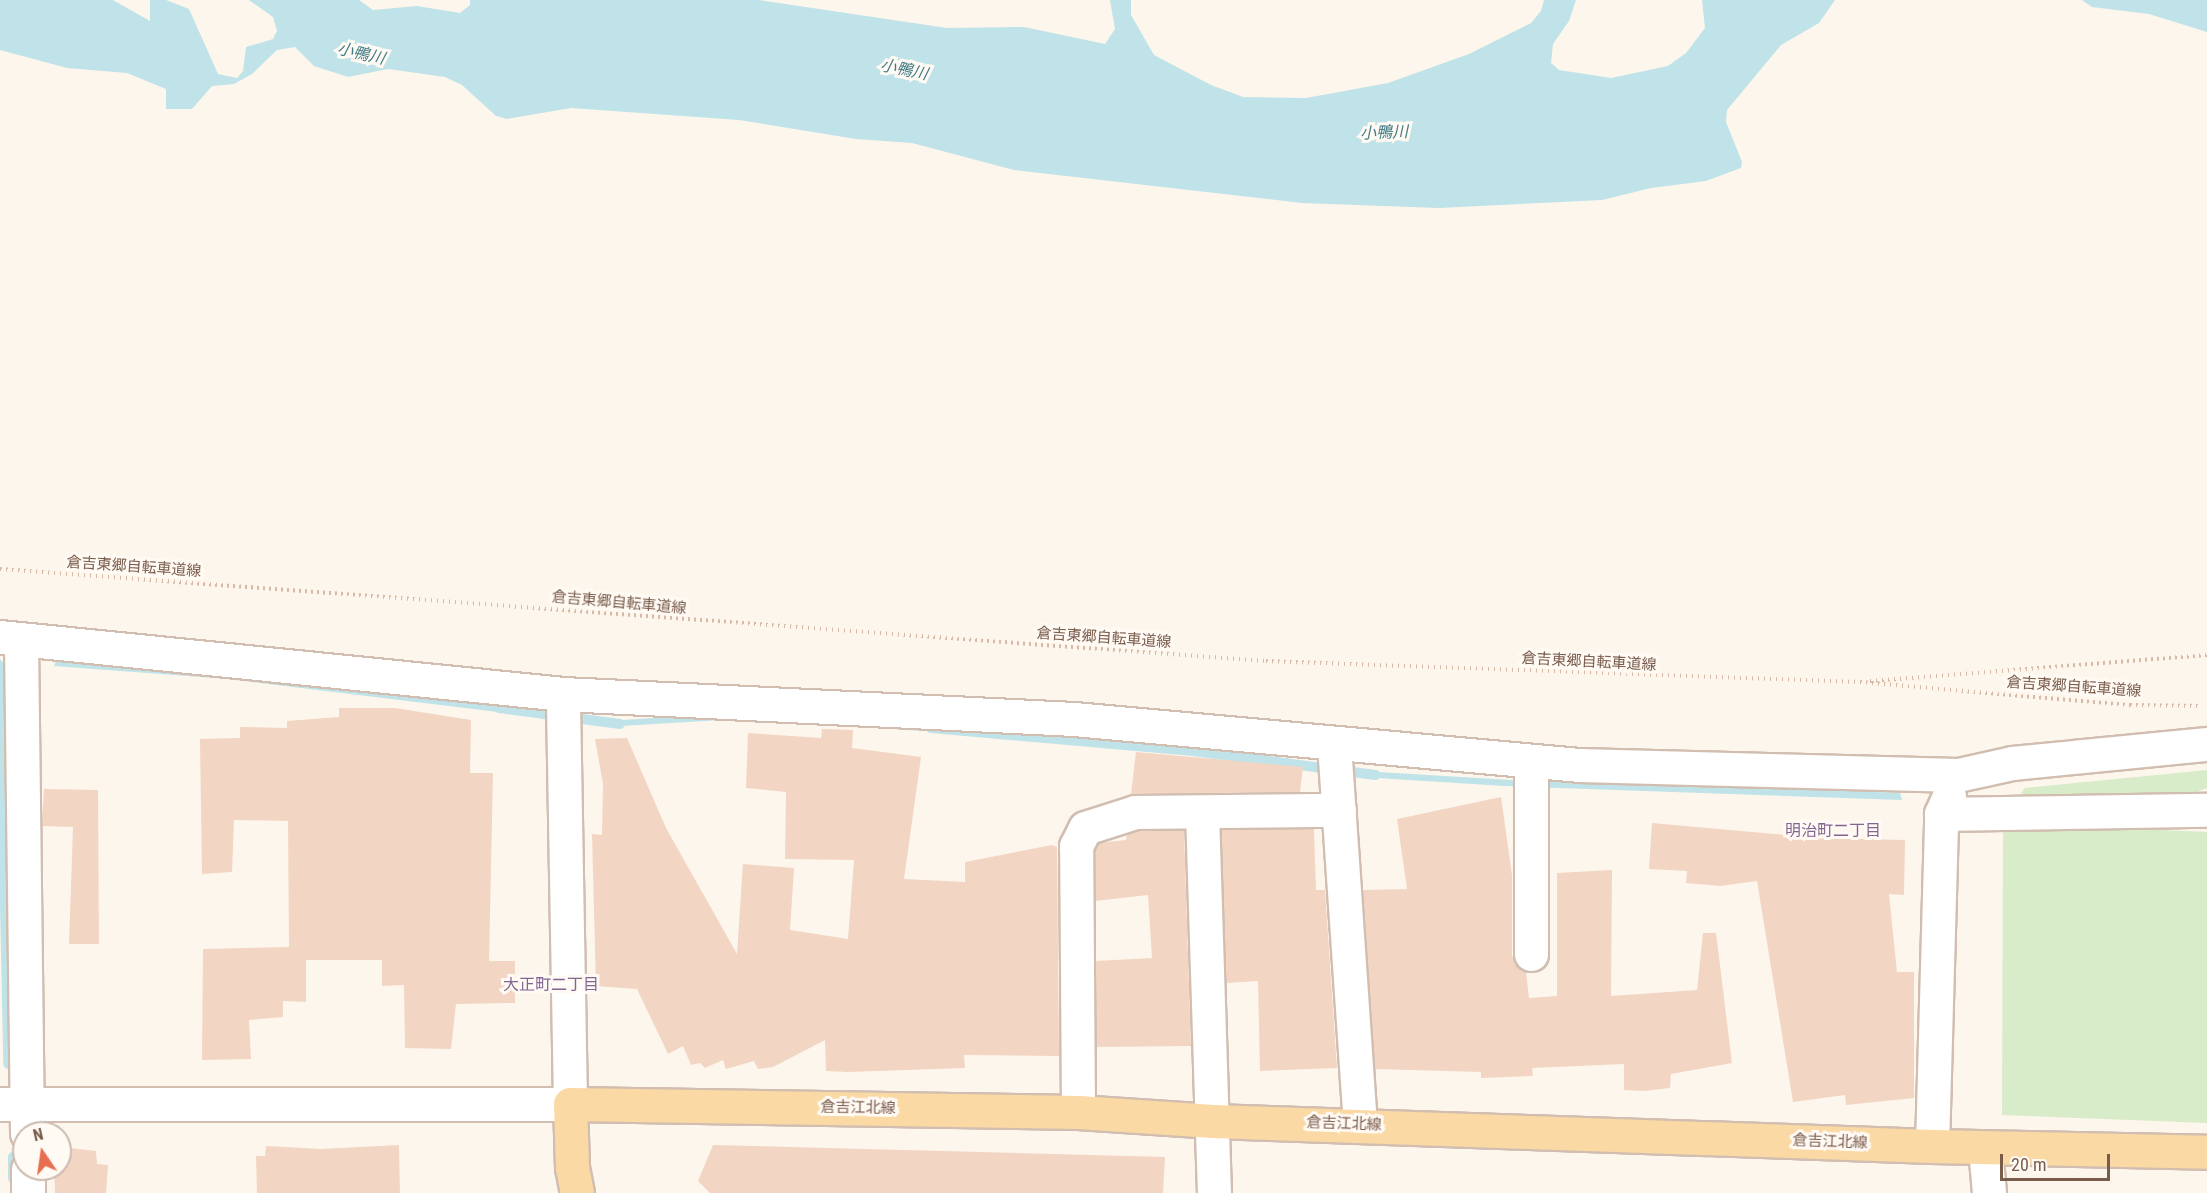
<!DOCTYPE html>
<html>
<head>
<meta charset="utf-8">
<style>
	body { margin:0 }
	#map { position:relative; width:2207px; height:1193px; overflow:hidden; background:#fdf6ec; font-family:"Roboto Condensed","Noto Sans JP",sans-serif }
	div>[style] { position:absolute }
	[style*='--x'] { left:calc(var(--x)*1px); top:calc(var(--y)*1px); width:calc(var(--w)*1px); rotate:calc(var(--a)*1deg) }
	.green>* { inset:0; background:#d8ecc9 }
	.water>* { inset:0; background:#bfe3e8 }
	.stream>* { height:10px; margin:-5px; padding:0 5px; transform-origin:5px; border-radius:5px; background:#bfe3e8 }
	.building>* { inset:0; background:#f3d5c3 }
	.path>* { height:4px; margin-top:-2px; transform-origin:0; background:repeating-linear-gradient(90deg,#d9b8a5 0 1.5px,transparent 0 6px) }
	.roads { filter:drop-shadow(2px 0 #d1beb0) drop-shadow(-2px 0 #d1beb0) drop-shadow(0 2px #d1beb0) drop-shadow(0 -2px #d1beb0) }
	.minor>* { height:33px; margin:-16.5px; padding:0 16.5px; transform-origin:16.5px; border-radius:16.5px; background:#fff }
	.major>* { height:33px; margin:-16.5px; padding:0 16.5px; transform-origin:16.5px; border-radius:16.5px; background:#fbd9a5 }
	span { translate:-50% -50%; white-space:nowrap; text-align:center; line-height:1.15; -webkit-text-stroke:6px #fffaf3; paint-order:stroke }
	.street-label { font-size:15px; color:#7a5c4d }
	.water-label { font-size:16px; color:#437c86; font-style:italic }
	.neighbourhood-label { font-size:16px; color:#846695 }
	.north { position:absolute; left:12px; top:1121px; width:60px; height:60px; box-sizing:border-box; background:#fffaf3; border:2px solid #cabbb1; border-radius:50%; rotate:347deg; font-size:16px; font-weight:700; line-height:24px; text-align:center; color:#7a5c4d }
	.north::after { content:''; display:block; margin:auto; width:21px; height:27px; background:#e76f51; clip-path:polygon(50% 0,100% 100%,50% 72%,0 100%) }
	.scale { position:absolute; left:2000px; top:1154px; width:110px; height:27px; box-sizing:border-box; border:3px solid #7a5c4d; border-top:0; padding-left:8px; font-size:18px; line-height:21px; white-space:nowrap; color:#7a5c4d; -webkit-text-stroke:4px #fffaf3; paint-order:stroke }
</style>
</head>
<body>
<div id="map">
	<div class="green">
		<i style="clip-path:polygon(2207px 770px,2207px 788px,2169px 802px,2032px 799px,2021px 793px,2025px 788px)"></i>
		<i style="clip-path:polygon(2010px 823px,2207px 832px,2207px 1123px,2002px 1115px,2003px 825px)"></i>
	</div>
	<div class="water">
		<i style="clip-path:polygon(0 0,113px 0,150px 21px,150px 0,166px 0,189px 9px,218px 74px,237px 78px,243px 71px,246px 47px,273px 39px,277px 31px,273px 17px,249px 0,359px 0,373px 10px,417px 6px,460px 13px,470px 5px,470px 0,759px 0,947px 28px,1024px 27px,1105px 44px,1115px 29px,1110px 0,1131px 0,1131px 15px,1154px 55px,1211px 85px,1243px 97px,1306px 98px,1388px 83px,1469px 54px,1531px 23px,1541px 11px,1544px 0,1576px 0,1569px 21px,1553px 44px,1551px 63px,1559px 70px,1611px 78px,1668px 66px,1686px 53px,1705px 28px,1702px 0,1835px 0,1819px 23px,1781px 45px,1727px 110px,1726px 122px,1742px 162px,1741px 168px,1706px 181px,1651px 188px,1602px 200px,1439px 208px,1302px 203px,1014px 170px,912px 143px,856px 139px,739px 120px,571px 108px,507px 119px,496px 116px,462px 85px,445px 77px,388px 69px,348px 77px,314px 66px,295px 47px,277px 50px,252px 74px,234px 84px,212px 86px,192px 109px,166px 109px,166px 89px,127px 73px,67px 68px,0 50px)"></i>
		<i style="clip-path:polygon(2082px 0,2207px 0,2207px 32px,2149px 14px,2092px 7px)"></i>
		<i style="clip-path:polygon(0 659px,4px 664px,4px 701px,0 700px)"></i>
		<i style="clip-path:polygon(57px 659px,391px 692px,510px 707px,514px 714px,227px 679px,54px 666px)"></i>
		<i style="clip-path:polygon(698px 715px,922px 725px,922px 731px,739px 719px,603px 727px,608px 721px)"></i>
		<i style="clip-path:polygon(1362px 771px,1511px 780px,1554px 779px,1900px 793px,1902px 800px,1504px 786px,1361px 777px)"></i>
	</div>
	<div class="stream">
		<i style="--x:0;--y:666;--w:398;--a:88.8"></i>
		<i style="--x:499;--y:708;--w:122;--a:7.5"></i>
		<i style="--x:931;--y:728;--w:263;--a:5"></i>
		<i style="--x:1193;--y:751;--w:184;--a:7.5"></i>
		<i style="--x:13;--y:1157;--w:21;--a:90"></i>
	</div>
	<div class="building">
		<i style="clip-path:polygon(339px 708px,395px 708px,471px 720px,470px 773px,493px 773px,489px 961px,515px 961px,515px 1003px,456px 1004px,451px 1049px,405px 1048px,404px 985px,382px 986px,382px 960px,306px 960px,306px 1002px,283px 1001px,283px 1017px,249px 1020px,251px 1059px,202px 1060px,203px 949px,289px 947px,288px 821px,234px 820px,232px 872px,202px 874px,200px 739px,240px 738px,240px 727px,287px 728px,287px 721px,339px 717px)"></i>
		<i style="clip-path:polygon(822px 729px,853px 730px,852px 748px,921px 757px,904px 879px,965px 882px,965px 862px,1052px 845px,1057px 847px,1059px 1056px,964px 1055px,965px 1068px,848px 1072px,826px 1071px,825px 1040px,773px 1067px,758px 1069px,754px 1061px,726px 1069px,723px 1060px,705px 1068px,700px 1063px,691px 1065px,683px 1046px,668px 1054px,637px 989px,596px 986px,592px 834px,602px 835px,603px 784px,595px 739px,627px 738px,666px 828px,737px 954px,743px 864px,794px 868px,790px 930px,848px 939px,854px 860px,785px 859px,786px 792px,746px 788px,748px 733px,821px 738px)"></i>
		<i style="clip-path:polygon(1136px 752px,1303px 767px,1300px 792px,1131px 794px)"></i>
		<i style="clip-path:polygon(44px 789px,98px 790px,99px 944px,69px 944px,73px 827px,42px 826px)"></i>
		<i style="clip-path:polygon(1501px 797px,1512px 875px,1512px 955px,1515px 964px,1526px 971px,1529px 998px,1557px 996px,1557px 873px,1612px 870px,1611px 996px,1697px 990px,1703px 933px,1716px 933px,1732px 1063px,1671px 1074px,1670px 1088px,1644px 1091px,1624px 1090px,1624px 1064px,1532px 1068px,1533px 1076px,1481px 1078px,1481px 1072px,1375px 1069px,1363px 890px,1407px 889px,1397px 819px)"></i>
		<i style="clip-path:polygon(1652px 823px,1819px 838px,1905px 840px,1904px 895px,1889px 894px,1897px 972px,1914px 972px,1914px 1098px,1846px 1105px,1845px 1095px,1793px 1102px,1757px 881px,1720px 886px,1686px 883px,1687px 871px,1649px 869px)"></i>
		<i style="clip-path:polygon(1314px 829px,1316px 890px,1325px 890px,1337px 1068px,1260px 1071px,1258px 981px,1226px 983px,1221px 830px)"></i>
		<i style="clip-path:polygon(1184px 830px,1191px 1046px,1096px 1047px,1096px 961px,1152px 958px,1148px 895px,1095px 901px,1095px 850px,1098px 843px,1126px 840px,1127px 834px,1138px 831px)"></i>
		<i style="clip-path:polygon(399px 1145px,400px 1193px,257px 1193px,256px 1156px,265px 1156px,266px 1146px,321px 1149px)"></i>
		<i style="clip-path:polygon(713px 1145px,1165px 1157px,1163px 1193px,710px 1193px,698px 1181px)"></i>
		<i style="clip-path:polygon(70px 1148px,96px 1151px,97px 1164px,108px 1165px,106px 1193px,55px 1193px,54px 1169px,60px 1169px,60px 1159px)"></i>
	</div>
	<div class="path">
		<i style="--x:0;--y:569;--w:1269;--a:4.16"></i>
		<i style="--x:1266;--y:661;--w:594;--a:2.02"></i>
		<i style="--x:1860;--y:682;--w:271;--a:4.9"></i>
		<i style="--x:2130;--y:705;--w:72;--a:0.8"></i>
		<i style="--x:1870;--y:681;--w:338;--a:-4.4"></i>
	</div>
	<div class="roads">
		<div class="minor">
			<i style="--x:0;--y:637;--w:566;--a:5.78"></i>
			<i style="--x:563;--y:694;--w:512;--a:2.8"></i>
			<i style="--x:1074;--y:719;--w:507;--a:5.2"></i>
			<i style="--x:1579;--y:765;--w:379;--a:1.5"></i>
			<i style="--x:1958;--y:775;--w:55;--a:-12.5"></i>
			<i style="--x:2012;--y:763;--w:196;--a:-5.6"></i>
			<i style="--x:21;--y:640;--w:493;--a:89.3"></i>
			<i style="--x:1334;--y:744;--w:382;--a:86.1"></i>
			<i style="--x:1531;--y:761;--w:193;--a:90"></i>
			<i style="--x:1949;--y:796;--w:20;--a:114"></i>
			<i style="--x:1941;--y:814;--w:266;--a:-0.9"></i>
			<i style="--x:1202;--y:812;--w:381;--a:88.2"></i>
			<i style="--x:0;--y:1104;--w:570;--a:0"></i>
			<i style="--x:570;--y:1104;--w:410;--a:-91"></i>
			<i style="--x:1078;--y:1112;--w:266;--a:-90.4"></i>
			<i style="--x:1076;--y:846;--w:20;--a:-63"></i>
			<i style="--x:1085;--y:828;--w:52;--a:-17.7"></i>
			<i style="--x:1135;--y:812;--w:204;--a:-0.6"></i>
			<i style="--x:1932;--y:1146;--w:332;--a:-88.4"></i>
			<i style="--x:1985;--y:1148;--w:45;--a:84.9"></i>
			<i style="--x:28;--y:1169;--w:24;--a:90"></i>
		</div>
		<div class="major">
			<i style="--x:577;--y:1193;--w:26;--a:-101"></i>
			<i style="--x:572;--y:1167;--w:63;--a:-91.8"></i>
			<i style="--x:570;--y:1104;--w:508;--a:0.9"></i>
			<i style="--x:1078;--y:1112;--w:135;--a:3.8"></i>
			<i style="--x:1213;--y:1121;--w:719;--a:1.99"></i>
			<i style="--x:1932;--y:1146;--w:275;--a:1.2"></i>
		</div>
	</div>
	<div class="street-label">
		<span style="left:134px;top:567px;rotate:4deg">倉吉東郷自転車道線</span>
		<span style="left:619px;top:603px;rotate:5deg">倉吉東郷自転車道線</span>
		<span style="left:1104px;top:638px;rotate:4deg">倉吉東郷自転車道線</span>
		<span style="left:1589px;top:662px;rotate:3deg">倉吉東郷自転車道線</span>
		<span style="left:2074px;top:687px;rotate:4deg">倉吉東郷自転車道線</span>
		<span style="left:858px;top:1108px;rotate:1deg">倉吉江北線</span>
		<span style="left:1344px;top:1124px;rotate:2deg">倉吉江北線</span>
		<span style="left:1830px;top:1142px;rotate:2deg">倉吉江北線</span>
	</div>
	<div class="water-label">
		<span style="left:361px;top:54px;rotate:13deg">小鴨川</span>
		<span style="left:904px;top:70px;rotate:12deg">小鴨川</span>
		<span style="left:1384px;top:133px;rotate:-2deg">小鴨川</span>
	</div>
	<div class="neighbourhood-label">
		<span style="left:1833px;top:831px">明治町二丁目</span>
		<span style="left:551px;top:985px">大正町二丁目</span>
	</div>
	<div class="north">N</div>
	<div class="scale">20 m</div>
</div>
</body>
</html>
